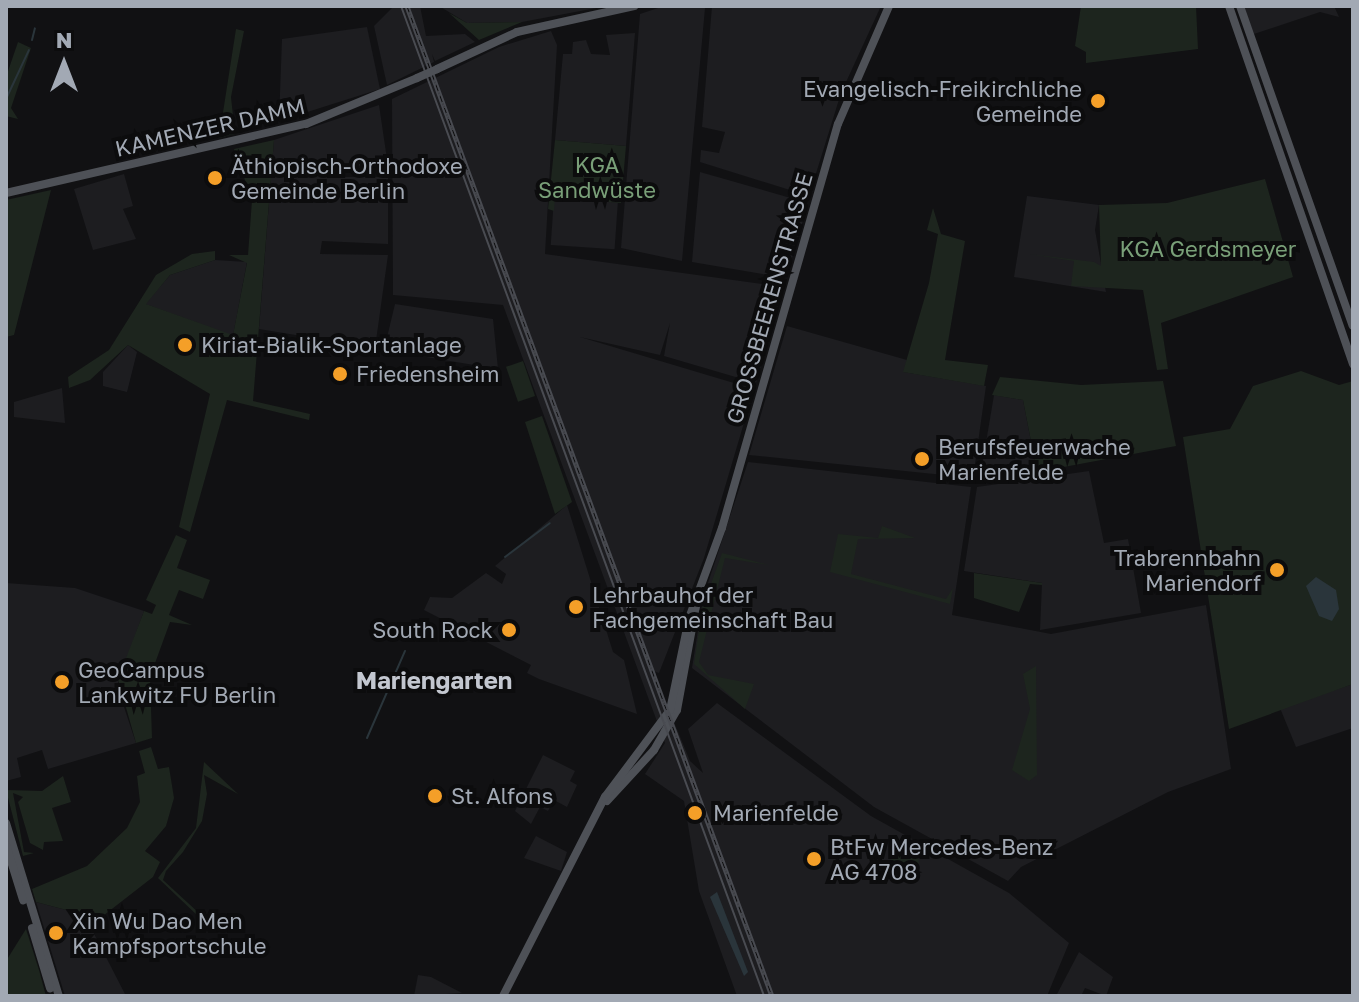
<!DOCTYPE html>
<html>
<head>
<meta charset="utf-8">
<style>
	body { margin:0 }
	#map { position:relative; width:1359px; height:1002px; overflow:hidden; background:#111113; font-family:"Golos Text",sans-serif }
	div>[style] { position:absolute }
	[style*='--x'] { left:calc(var(--x)*1px); top:calc(var(--y)*1px); width:calc(var(--w)*1px); rotate:calc(var(--a)*1deg) }
	.built>* { inset:0; background:#1d1d20; transform-origin:0 0 }
	.green>* { inset:0; background:#1d251e; transform-origin:0 0 }
	.round { border-radius:50% }
	.water>* { inset:0; background:#2a353b }
	.stream>* { height:2px; margin:-1px; padding:0 1px; transform-origin:1px; border-radius:1px; background:#2a353b }
	.major>* { height:8px; margin:-4px; padding:0 4px; transform-origin:4px; border-radius:4px; background:#4e5157 }
	.tram>* { height:2px; margin:-1px; padding:0 1px; transform-origin:1px; border-radius:1px; background:#494b51 }
	.rail>* { height:5px; margin-top:-2.5px; transform-origin:0; background:repeating-linear-gradient(90deg,#0c0c0d 0 6px,#494b51 0 12px); box-sizing:border-box; border-block:2px solid #494b51 }
	.major-bridge>* { height:8px; margin:-4px; padding:0 4px; transform-origin:4px; border-radius:4px; background:#4e5157 }
	.dots>* { width:22px; height:22px; translate:-50% -50%; box-sizing:border-box; border:4px solid #0c0c0d; border-radius:50% }
	span { translate:-50% -50%; white-space:nowrap; text-align:center; line-height:1.15; -webkit-text-stroke:8px #0c0c0d; paint-order:stroke }
	.poi-label { font-size:22px; color:#a2a9b4 }
	.right { translate:-100% -50%; text-align:right }
	.left { translate:0 -50%; text-align:left }
	.street-label { font-size:22px; color:#a2a9b4 }
	.park-label { font-size:22px; color:#799f78 }
	.neighbourhood-label { font-size:24px; color:#c3c7d0; font-weight:700 }
	.frame { position:absolute; inset:0; border:8px solid #a2a9b4; pointer-events:none }
	.north { position:absolute; left:24px; top:24px; width:80px; height:80px; -webkit-text-stroke:6px #0c0c0d; paint-order:stroke; rotate:0deg; font-size:22px; font-weight:700; line-height:32px; text-align:center; color:#a2a9b4 }
	.north::after { content:''; display:block; margin:auto; width:28px; height:36px; background:#a2a9b4; clip-path:polygon(50% 0,100% 100%,50% 72%,0 100%) }
</style>
</head>
<body>
<div id="map">
	<div class="built">
		<i style="clip-path:polygon(394px 6px,420px 6px,426px 36px,465px 34px,475px 42px,435px 61px,432px 54px,434px 62px,387px 85px,374px 26px)"></i>
		<i style="clip-path:polygon(439px 6px,607px 6px,522px 22px,467px 23px)"></i>
		<i style="clip-path:polygon(664px 6px,705px 8px,682px 261px,621px 248px,640px 14px)"></i>
		<i style="clip-path:polygon(712px 6px,881px 6px,841px 93px,809px 196px,700px 162px,701px 150px,719px 153px,725px 132px,702px 127px)"></i>
		<i style="clip-path:polygon(1243px 6px,1334px 6px,1339px 17px,1320px 12px,1254px 34px)"></i>
		<i style="clip-path:polygon(367px 27px,380px 89px,279px 121px,282px 39px)"></i>
		<i style="clip-path:polygon(551px 31px,557px 45px,545px 254px,783px 287px,756px 383px,664px 356px,670px 323px,660px 355px,580px 337px,754px 389px,704px 558px,659px 673px,653px 671px,690px 761px,703px 773px,688px 729px,717px 703px,871px 816px,1009px 893px,1069px 943px,1047px 996px,737px 996px,699px 891px,684px 801px,645px 774px,665px 743px,503px 305px,393px 295px,392px 99px,499px 47px)"></i>
		<i style="clip-path:polygon(635px 33px,626px 146px,555px 140px,563px 54px,572px 54px,573px 42px,586px 40px,591px 54px,610px 55px,606px 35px)"></i>
		<i style="clip-path:polygon(379px 105px,388px 166px,328px 165px,327px 177px,388px 177px,388px 244px,322px 241px,320px 254px,388px 255px,375px 348px,259px 329px,274px 140px)"></i>
		<i style="clip-path:polygon(700px 172px,808px 203px,786px 278px,692px 262px)"></i>
		<i style="clip-path:polygon(124px 174px,133px 206px,123px 209px,136px 239px,93px 250px,74px 189px)"></i>
		<i style="clip-path:polygon(1027px 196px,1099px 205px,1095px 230px,1106px 292px,1014px 277px)"></i>
		<i style="left:554px;top:198px;width:64px;height:47px;rotate:4deg"></i>
		<i style="clip-path:polygon(215px 260px,247px 262px,233px 336px,145px 304px,170px 275px)"></i>
		<i style="clip-path:polygon(395px 304px,493px 319px,498px 369px,384px 350px)"></i>
		<i style="clip-path:polygon(787px 326px,907px 360px,904px 372px,986px 386px,973px 478px,749px 455px)"></i>
		<i style="clip-path:polygon(128px 345px,137px 352px,127px 392px,103px 386px,103px 372px)"></i>
		<i style="clip-path:polygon(62px 388px,65px 423px,14px 417px,14px 402px)"></i>
		<i style="clip-path:polygon(994px 395px,1023px 400px,1037px 472px,980px 478px)"></i>
		<i style="clip-path:polygon(748px 462px,971px 487px,952px 615px,1051px 634px,1206px 605px,1231px 769px,1168px 792px,1021px 867px,1008px 881px,874px 807px,692px 668px,703px 598px)"></i>
		<i style="clip-path:polygon(1089px 471px,1104px 543px,1128px 539px,1141px 613px,1040px 630px,1042px 583px,964px 571px,977px 487px)"></i>
		<i style="clip-path:polygon(567px 505px,613px 652px,624px 660px,637px 714px,539px 679px,527px 673px,531px 665px,424px 610px,430px 597px,452px 598px,486px 573px,502px 584px,506px 574px,495px 566px)"></i>
		<i style="clip-path:polygon(6px 583px,75px 588px,144px 611px,117px 686px,136px 743px,48px 769px,42px 750px,17px 758px,21px 777px,6px 781px)"></i>
		<i style="clip-path:polygon(1353px 684px,1353px 728px,1296px 747px,1280px 708px)"></i>
		<i style="clip-path:polygon(543px 755px,575px 771px,570px 781px,577px 785px,567px 807px,554px 800px,548px 811px,540px 807px,531px 824px,515px 811px)"></i>
		<i style="clip-path:polygon(536px 836px,567px 852px,561px 871px,524px 858px)"></i>
		<i style="clip-path:polygon(36px 902px,74px 912px,90px 926px,126px 996px,65px 996px)"></i>
		<i style="clip-path:polygon(1079px 952px,1113px 977px,1106px 996px,1085px 988px,1081px 996px,1056px 996px)"></i>
		<i style="clip-path:polygon(418px 975px,431px 977px,462px 993px,414px 996px)"></i>
	</div>
	<div class="green">
		<i style="clip-path:polygon(1081px 6px,1196px 6px,1198px 49px,1086px 63px,1086px 52px,1075px 46px)"></i>
		<i style="clip-path:polygon(449px 13px,467px 23px,522px 22px,479px 40px)"></i>
		<i style="clip-path:polygon(236px 29px,244px 31px,231px 97px,235px 134px,219px 138px)"></i>
		<i style="clip-path:polygon(18px 42px,31px 48px,11px 108px,18px 119px,6px 116px,6px 77px)"></i>
		<i style="clip-path:polygon(274px 140px,253px 401px,310px 414px,309px 420px,227px 400px,190px 532px,179px 527px,210px 394px,128px 345px,90px 380px,69px 388px,68px 377px,109px 350px,156px 275px,192px 254px,215px 251px,215px 260px,170px 275px,146px 304px,233px 335px,247px 263px,229px 255px,248px 255px,252px 200px,234px 149px)"></i>
		<i style="clip-path:polygon(555px 140px,626px 146px,621px 203px,555px 198px,554px 211px,548px 209px)"></i>
		<i style="clip-path:polygon(1265px 179px,1293px 277px,1161px 323px,1168px 369px,1157px 370px,1143px 290px,1071px 286px,1074px 261px,1029px 254px,1094px 262px,1101px 266px,1099px 205px,1167px 203px)"></i>
		<i style="clip-path:polygon(51px 190px,14px 335px,6px 337px,6px 200px)"></i>
		<i style="clip-path:polygon(933px 208px,941px 234px,965px 241px,945px 360px,988px 365px,984px 386px,903px 372px,929px 283px,938px 234px,927px 230px)"></i>
		<i style="left:523px;top:361px;width:37px;height:18px;rotate:71deg"></i>
		<i style="clip-path:polygon(1301px 371px,1339px 385px,1353px 381px,1353px 684px,1229px 729px,1183px 437px,1230px 429px,1253px 386px)"></i>
		<i style="clip-path:polygon(1000px 377px,1081px 385px,1163px 381px,1176px 446px,1037px 472px,1023px 400px,992px 395px)"></i>
		<i style="clip-path:polygon(542px 416px,572px 502px,555px 514px,525px 422px)"></i>
		<i style="clip-path:polygon(882px 526px,915px 538px,858px 539px,851px 574px,946px 599px,953px 588px,950px 604px,830px 572px,838px 534px,878px 538px)"></i>
		<i style="clip-path:polygon(176px 535px,187px 540px,177px 568px,210px 580px,203px 599px,179px 590px,169px 615px,192px 625px,170px 622px,150px 677px,152px 738px,136px 743px,118px 679px,144px 611px,152px 614px,156px 605px,146px 600px)"></i>
		<i style="clip-path:polygon(722px 553px,769px 565px,725px 558px,699px 662px,708px 675px,754px 684px,745px 709px,694px 664px,702px 609px)"></i>
		<i style="clip-path:polygon(974px 573px,1042px 583px,1042px 585px,1030px 584px,1019px 612px,974px 598px)"></i>
		<i style="clip-path:polygon(1036px 666px,1037px 775px,1029px 781px,1012px 770px,1030px 709px,1023px 674px)"></i>
		<i style="clip-path:polygon(151px 747px,158px 769px,169px 767px,174px 798px,166px 826px,145px 851px,160px 862px,153px 877px,90px 926px,74px 912px,36px 902px,32px 889px,87px 866px,127px 828px,140px 802px,137px 776px,145px 773px,139px 751px)"></i>
		<i style="clip-path:polygon(204px 762px,238px 794px,204px 775px,207px 794px,202px 821px,183px 852px,166px 871px,163px 880px,200px 914px,208px 913px,199px 917px,158px 878px,196px 828px)"></i>
		<i style="clip-path:polygon(63px 776px,71px 802px,52px 808px,63px 841px,44px 842px,43px 850px,30px 843px,18px 802px,23px 797px,13px 793px,24px 852px,34px 853px,23px 856px,6px 790px,42px 791px)"></i>
		<i class="round" style="left:891px;top:847px;width:28px;height:28px"></i>
		<i style="clip-path:polygon(26px 929px,39px 970px,46px 996px,6px 996px,6px 961px)"></i>
	</div>
	<div class="water">
		<i style="clip-path:polygon(1316px 577px,1336px 590px,1339px 609px,1332px 621px,1319px 616px,1306px 586px)"></i>
		<i style="clip-path:polygon(717px 892px,748px 972px,744px 976px,710px 897px)"></i>
	</div>
	<div class="stream">
		<i style="--x:32;--y:40;--w:12;--a:-76"></i>
		<i style="--x:6;--y:99;--w:54;--a:-64.9"></i>
		<i style="--x:505;--y:557;--w:56;--a:-37.1"></i>
		<i style="--x:367;--y:738;--w:95;--a:-66.4"></i>
	</div>
	<div class="major">
		<i style="--x:1229;--y:6;--w:379;--a:70.9"></i>
		<i style="--x:1240;--y:6;--w:339;--a:70.6"></i>
		<i style="--x:437;--y:69;--w:88;--a:-24.8"></i>
		<i style="--x:517;--y:32;--w:120;--a:-12.5"></i>
		<i style="--x:6;--y:193;--w:308;--a:-13"></i>
		<i style="--x:306;--y:124;--w:120;--a:-22.5"></i>
		<i style="--x:607;--y:801;--w:69;--a:-47.3"></i>
		<i style="--x:654;--y:750;--w:46;--a:-60.1"></i>
		<i style="--x:677;--y:710;--w:106;--a:-79.6"></i>
		<i style="--x:6;--y:823;--w:181;--a:73"></i>
		<i style="--x:6;--y:845;--w:58;--a:72.8"></i>
		<i style="--x:32;--y:928;--w:63;--a:73.3"></i>
		<i style="--x:503;--y:996;--w:224;--a:-62.9"></i>
		<i style="--x:605;--y:797;--w:109;--a:-53.2"></i>
		<i style="--x:670;--y:710;--w:94;--a:-78.3"></i>
		<i style="--x:689;--y:618;--w:96;--a:-69.9"></i>
		<i style="--x:722;--y:528;--w:420;--a:-74"></i>
		<i style="--x:838;--y:124;--w:129;--a:-66.6"></i>
	</div>
	<div class="tram">
		<i style="--x:401;--y:6;--w:1054;--a:69.86"></i>
	</div>
	<div class="rail">
		<i style="--x:407;--y:6;--w:1055;--a:69.76"></i>
	</div>
	<div class="major-bridge">
		<i style="--x:417;--y:78;--w:22;--a:-24"></i>
	</div>
	<div class="dots">
		<i style="left:1098px;top:101px;background:#f49f28"></i>
		<i style="left:215px;top:178px;background:#f49f28"></i>
		<i style="left:185px;top:345px;background:#f49f28"></i>
		<i style="left:340px;top:374px;background:#f49f28"></i>
		<i style="left:922px;top:459px;background:#f49f28"></i>
		<i style="left:1277px;top:570px;background:#f49f28"></i>
		<i style="left:576px;top:607px;background:#f49f28"></i>
		<i style="left:509px;top:630px;background:#f49f28"></i>
		<i style="left:62px;top:682px;background:#f49f28"></i>
		<i style="left:435px;top:796px;background:#f49f28"></i>
		<i style="left:695px;top:813px;background:#f49f28"></i>
		<i style="left:814px;top:859px;background:#f49f28"></i>
		<i style="left:56px;top:933px;background:#f49f28"></i>
	</div>
	<div class="poi-label">
		<span class="right" style="left:1082px;top:101px">Evangelisch-Freikirchliche<br>Gemeinde</span>
		<span class="left" style="left:231px;top:178px">Äthiopisch-Orthodoxe<br>Gemeinde Berlin</span>
		<span class="left" style="left:201px;top:345px">Kiriat-Bialik-Sportanlage</span>
		<span class="left" style="left:356px;top:374px">Friedensheim</span>
		<span class="left" style="left:938px;top:459px">Berufsfeuerwache<br>Marienfelde</span>
		<span class="right" style="left:1261px;top:570px">Trabrennbahn<br>Mariendorf</span>
		<span class="left" style="left:592px;top:607px">Lehrbauhof der<br>Fachgemeinschaft Bau</span>
		<span class="right" style="left:493px;top:630px">South Rock</span>
		<span class="left" style="left:78px;top:682px">GeoCampus<br>Lankwitz FU Berlin</span>
		<span class="left" style="left:451px;top:796px">St. Alfons</span>
		<span class="left" style="left:713px;top:813px">Marienfelde</span>
		<span class="left" style="left:830px;top:859px">BtFw Mercedes-Benz<br>AG 4708</span>
		<span class="left" style="left:72px;top:933px">Xin Wu Dao Men<br>Kampfsportschule</span>
	</div>
	<div class="street-label">
		<span style="left:210px;top:127px;rotate:-13deg">KAMENZER DAMM</span>
		<span style="left:769px;top:298px;rotate:-74deg">GROSSBEERENSTRASSE</span>
	</div>
	<div class="park-label">
		<span style="left:597px;top:177px">KGA<br>Sandwüste</span>
		<span style="left:1208px;top:249px">KGA Gerdsmeyer</span>
	</div>
	<div class="neighbourhood-label">
		<span style="left:434px;top:680px">Mariengarten</span>
	</div>
	<div class="frame"></div>
	<div class="north">N</div>
</div>
</body>
</html>
